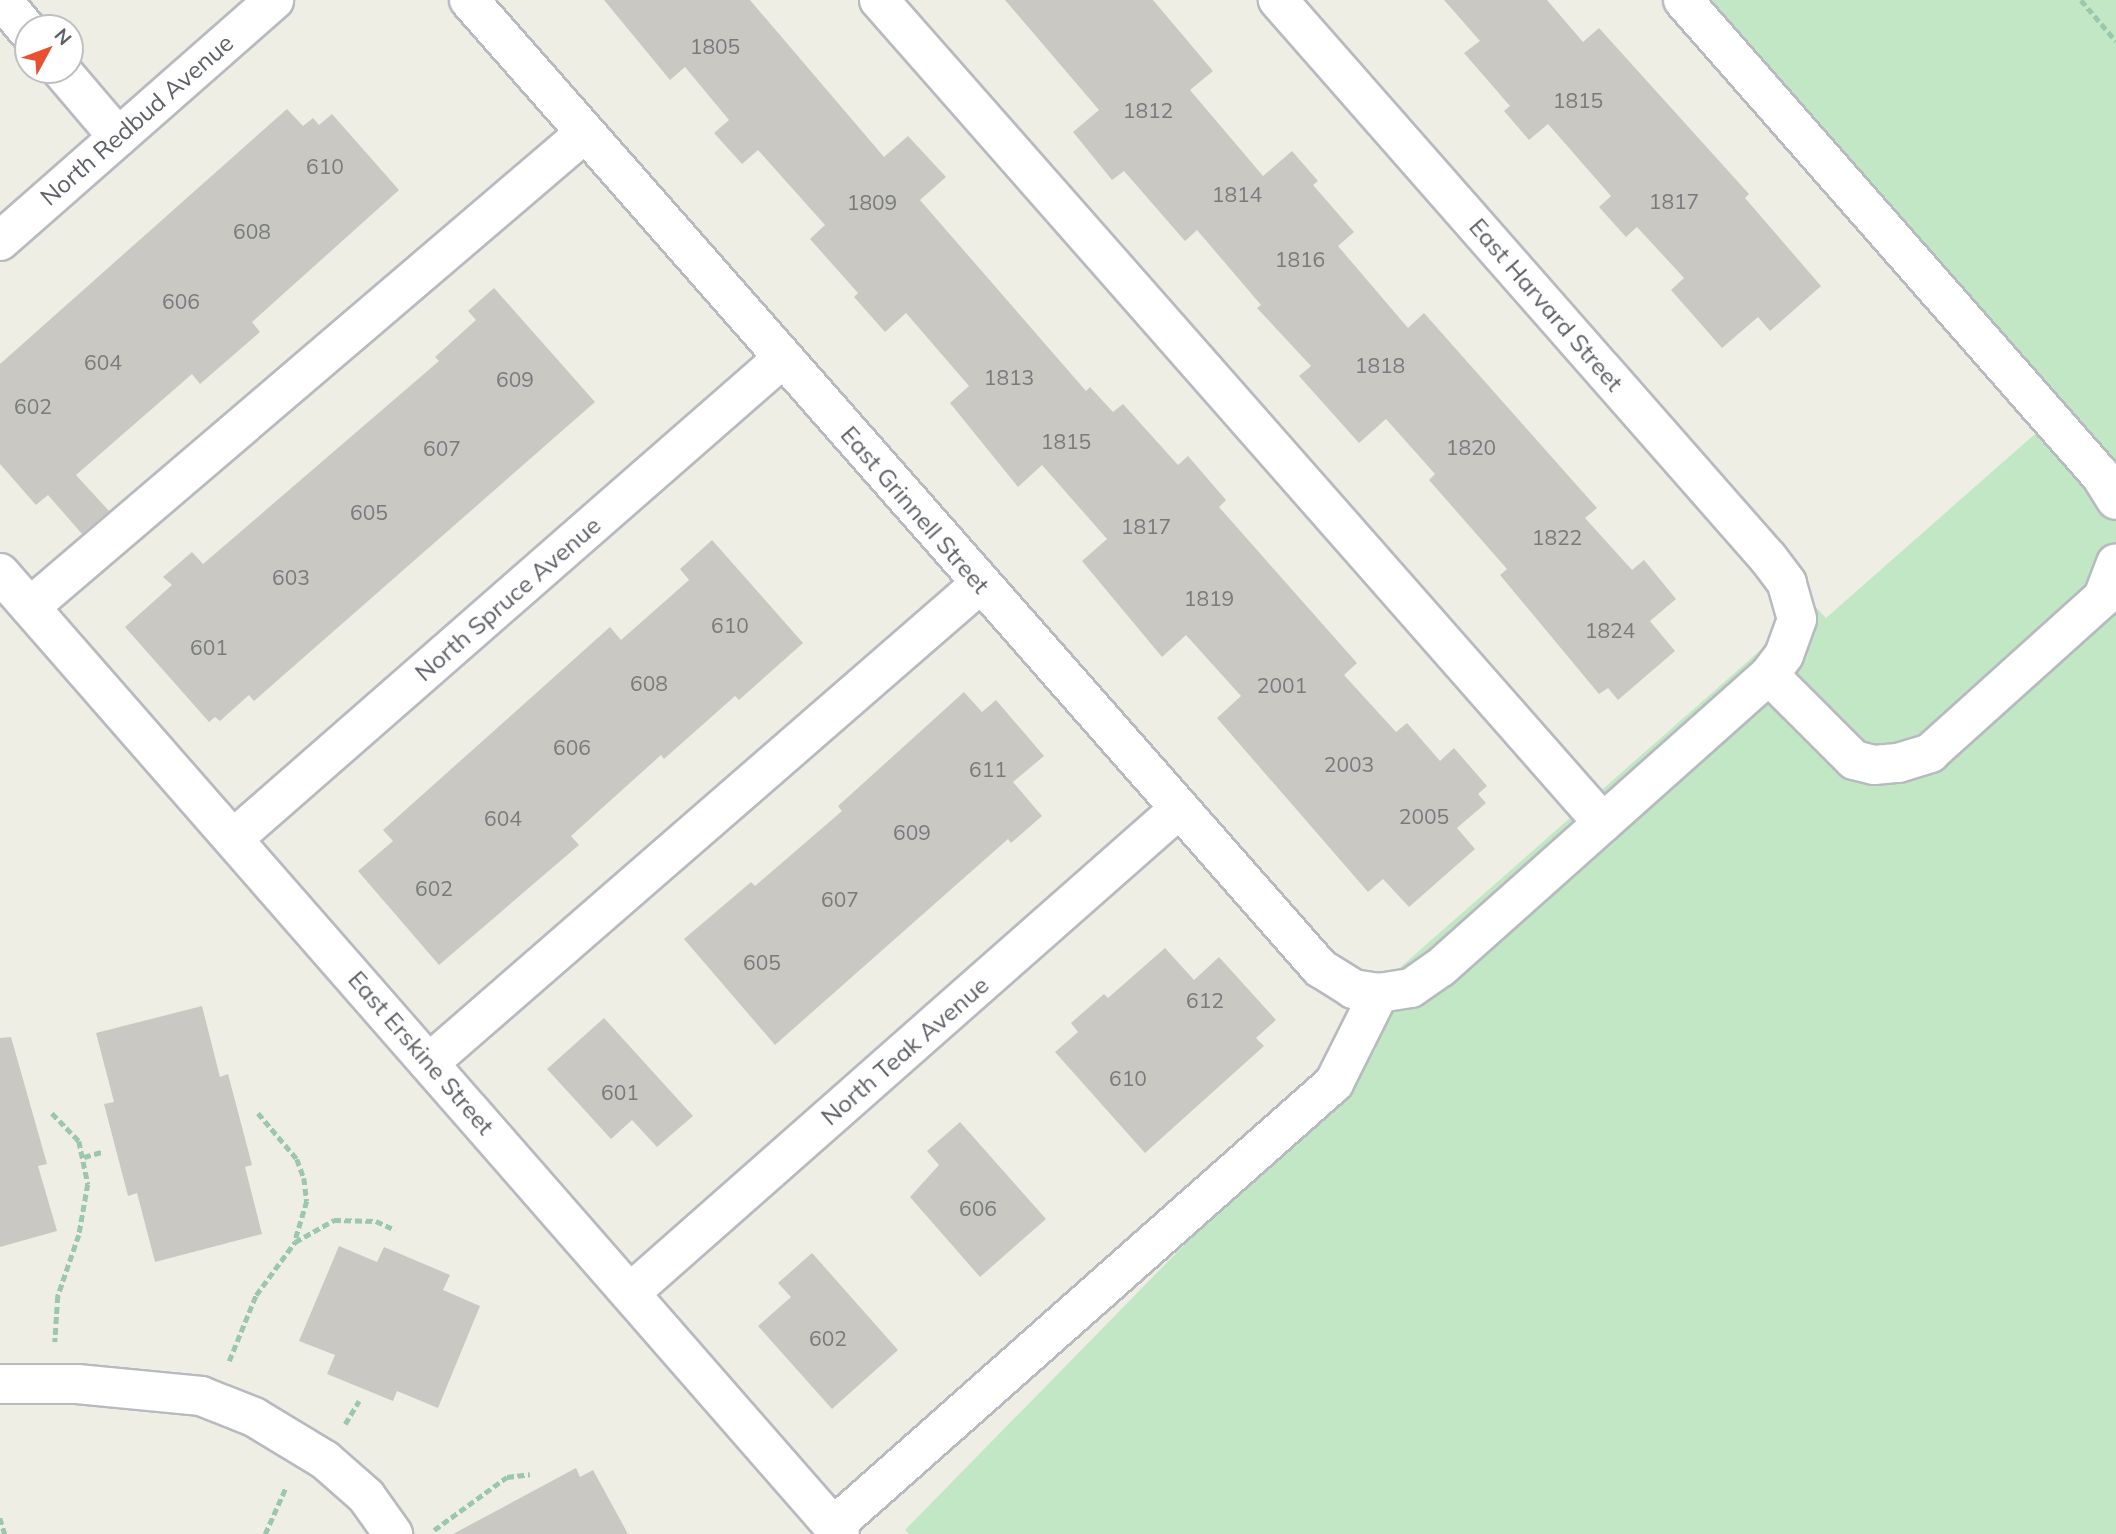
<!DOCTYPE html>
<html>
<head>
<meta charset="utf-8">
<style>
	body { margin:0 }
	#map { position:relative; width:2116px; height:1534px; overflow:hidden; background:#efeee5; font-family:Mulish,sans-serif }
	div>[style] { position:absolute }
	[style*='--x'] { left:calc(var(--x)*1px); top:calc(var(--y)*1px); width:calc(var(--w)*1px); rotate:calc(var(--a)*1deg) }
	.green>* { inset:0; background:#c2e7c5 }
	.building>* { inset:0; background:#cac8c2 }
	.path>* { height:4.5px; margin-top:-2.25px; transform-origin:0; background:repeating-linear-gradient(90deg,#9bc7ac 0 7px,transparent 0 10.5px) }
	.roads { filter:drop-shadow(2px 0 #b7babf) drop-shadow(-2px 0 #b7babf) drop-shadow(0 2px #b7babf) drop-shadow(0 -2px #b7babf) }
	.minor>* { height:38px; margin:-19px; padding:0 19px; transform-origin:19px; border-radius:19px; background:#fff }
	span { translate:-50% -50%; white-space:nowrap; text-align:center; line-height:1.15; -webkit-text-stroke:5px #fff; paint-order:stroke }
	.number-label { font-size:21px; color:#787a7c }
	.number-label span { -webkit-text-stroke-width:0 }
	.street-label { font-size:24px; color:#5d6065 }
	.north { position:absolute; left:14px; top:14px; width:70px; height:70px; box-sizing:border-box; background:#fff; border:2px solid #bebfc1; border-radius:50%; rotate:49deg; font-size:19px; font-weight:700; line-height:28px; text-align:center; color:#5d6065 }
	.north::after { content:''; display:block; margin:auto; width:24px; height:32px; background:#e95031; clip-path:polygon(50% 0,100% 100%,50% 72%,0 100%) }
</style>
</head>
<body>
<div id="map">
	<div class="green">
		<i style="clip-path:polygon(1700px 0,2116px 0,2116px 1534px,909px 1534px,905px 1530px,1376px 1049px,1345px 1016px,1813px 604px,1826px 618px,2061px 411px)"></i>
	</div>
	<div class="building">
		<i style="clip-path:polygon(604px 0,750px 0,884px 157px,908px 136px,946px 177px,920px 200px,1086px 391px,1090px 387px,1113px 412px,1123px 404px,1178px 465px,1188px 456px,1226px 500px,1219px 507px,1357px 663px,1344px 675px,1396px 732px,1407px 723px,1440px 761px,1454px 748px,1487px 786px,1478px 794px,1486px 803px,1457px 828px,1475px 849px,1409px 907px,1383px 879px,1368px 892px,1217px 718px,1241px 696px,1186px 635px,1162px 657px,1082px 561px,1107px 539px,1042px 465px,1018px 487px,950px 403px,969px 386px,906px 313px,885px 332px,854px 297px,858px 293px,810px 239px,825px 225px,758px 150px,742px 164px,714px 133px,729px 120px,685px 67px,670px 80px)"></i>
		<i style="clip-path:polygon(1005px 0,1153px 0,1213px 71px,1190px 90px,1263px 176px,1292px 151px,1318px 181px,1313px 185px,1354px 232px,1338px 246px,1408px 328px,1424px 313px,1597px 508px,1585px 518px,1632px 570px,1644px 560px,1676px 599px,1650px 621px,1675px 651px,1618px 700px,1608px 688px,1599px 694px,1500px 575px,1507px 569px,1429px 480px,1435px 474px,1386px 419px,1359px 443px,1299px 376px,1311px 366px,1257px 308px,1261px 305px,1197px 230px,1185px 241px,1124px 171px,1112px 180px,1073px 132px,1099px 110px)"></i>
		<i style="clip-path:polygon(1444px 0,1547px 0,1583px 42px,1599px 28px,1749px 194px,1745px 198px,1821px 286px,1770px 331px,1758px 317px,1722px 348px,1671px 290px,1684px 278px,1637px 227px,1626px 237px,1599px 207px,1611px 196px,1548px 124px,1529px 140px,1504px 111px,1510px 106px,1464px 53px,1480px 41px)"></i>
		<i style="clip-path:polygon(287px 109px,303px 126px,313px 118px,319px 125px,332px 114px,399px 190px,252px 322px,260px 332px,200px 384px,192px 374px,76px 475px,109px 511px,82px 534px,48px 495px,36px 505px,0 464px,0 364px)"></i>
		<i style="clip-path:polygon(494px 288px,595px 402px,254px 701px,249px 695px,220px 721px,215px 717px,209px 722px,125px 627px,172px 585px,163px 577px,192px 552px,203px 564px,439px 361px,435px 357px,476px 320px,468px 311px)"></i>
		<i style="clip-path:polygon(712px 540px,803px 643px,739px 700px,735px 696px,664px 759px,661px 755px,571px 836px,579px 845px,439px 965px,358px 871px,393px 841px,383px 830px,610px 627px,621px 640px,689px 580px,680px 569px)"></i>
		<i style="clip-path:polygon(964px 692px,982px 712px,996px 700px,1044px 756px,1013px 782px,1042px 816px,1011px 843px,1008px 839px,775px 1045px,684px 939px,751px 882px,755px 886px,842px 811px,838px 806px)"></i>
		<i style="clip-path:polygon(1165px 948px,1194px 980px,1219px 957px,1276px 1020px,1256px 1038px,1264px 1046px,1145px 1153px,1055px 1052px,1078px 1032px,1071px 1023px,1104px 994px,1108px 998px)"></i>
		<i style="clip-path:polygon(202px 1006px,220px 1077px,228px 1074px,252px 1165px,245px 1167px,262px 1234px,155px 1262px,137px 1193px,128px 1196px,104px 1104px,114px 1102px,96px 1033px)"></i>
		<i style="clip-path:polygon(604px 1018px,693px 1116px,657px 1147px,632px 1120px,611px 1139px,547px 1069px)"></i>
		<i style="clip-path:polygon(11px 1037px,47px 1164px,38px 1166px,57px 1231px,0 1247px,0 1038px)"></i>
		<i style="clip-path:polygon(960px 1122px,1046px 1219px,980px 1277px,910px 1197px,939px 1165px,927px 1151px)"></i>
		<i style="clip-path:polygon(339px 1246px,377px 1262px,384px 1247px,450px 1275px,443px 1290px,480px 1306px,438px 1408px,397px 1391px,393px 1401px,327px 1374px,335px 1355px,299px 1341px)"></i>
		<i style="clip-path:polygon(812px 1253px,898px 1350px,832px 1409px,758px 1326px,791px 1297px,778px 1283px)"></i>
		<i style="clip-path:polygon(576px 1468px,580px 1477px,593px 1470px,628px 1534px,453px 1534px)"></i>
	</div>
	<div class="path">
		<i style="--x:2081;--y:0;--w:54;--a:49.5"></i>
		<i style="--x:52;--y:1113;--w:39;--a:46"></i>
		<i style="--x:79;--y:1141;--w:44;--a:78.2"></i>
		<i style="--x:88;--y:1184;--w:52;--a:100"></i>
		<i style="--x:79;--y:1235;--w:65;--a:109"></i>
		<i style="--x:58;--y:1296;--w:46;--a:93.7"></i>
		<i style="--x:258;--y:1113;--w:60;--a:49.7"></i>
		<i style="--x:297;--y:1159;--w:20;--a:70"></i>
		<i style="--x:304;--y:1178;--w:23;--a:83"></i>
		<i style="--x:307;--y:1201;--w:42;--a:106.7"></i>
		<i style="--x:84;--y:1157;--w:19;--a:-16"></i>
		<i style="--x:229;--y:1361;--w:71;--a:-67.8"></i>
		<i style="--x:256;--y:1295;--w:66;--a:-53.7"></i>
		<i style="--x:295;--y:1242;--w:45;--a:-29.4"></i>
		<i style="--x:334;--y:1220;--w:42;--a:1.4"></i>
		<i style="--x:376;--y:1221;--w:21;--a:25"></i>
		<i style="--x:345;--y:1424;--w:27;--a:-59"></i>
		<i style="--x:0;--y:1518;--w:17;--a:73"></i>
		<i style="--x:434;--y:1530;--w:90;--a:-36"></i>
		<i style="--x:507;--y:1477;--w:23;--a:-7"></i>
		<i style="--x:265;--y:1534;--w:51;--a:-65.9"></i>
	</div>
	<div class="roads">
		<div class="minor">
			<i style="--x:2;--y:0;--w:40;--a:50"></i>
			<i style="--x:469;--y:0;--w:1289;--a:48.68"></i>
			<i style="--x:1320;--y:968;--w:39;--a:32"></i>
			<i style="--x:1353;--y:989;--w:26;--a:9"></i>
			<i style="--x:1379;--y:993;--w:32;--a:-9"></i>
			<i style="--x:1411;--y:988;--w:35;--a:-35"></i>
			<i style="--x:1440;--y:968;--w:441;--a:-41.7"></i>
			<i style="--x:1769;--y:675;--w:25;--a:-53"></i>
			<i style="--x:1784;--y:655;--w:38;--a:-70"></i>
			<i style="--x:1797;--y:619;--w:37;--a:-106"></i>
			<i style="--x:1787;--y:583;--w:31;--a:-127"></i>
			<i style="--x:1768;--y:558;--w:743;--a:-131.29"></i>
			<i style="--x:879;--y:0;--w:1096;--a:48.66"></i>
			<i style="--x:1683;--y:0;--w:633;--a:48.71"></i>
			<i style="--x:2101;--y:476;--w:28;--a:58"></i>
			<i style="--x:61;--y:70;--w:88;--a:49.6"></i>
			<i style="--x:0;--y:241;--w:365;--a:-41.3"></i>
			<i style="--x:0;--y:573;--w:1276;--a:48.84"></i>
			<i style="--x:30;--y:607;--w:730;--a:-40.5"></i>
			<i style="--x:1769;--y:675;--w:120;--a:45"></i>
			<i style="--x:1854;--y:760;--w:21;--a:14"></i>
			<i style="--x:1874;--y:765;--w:24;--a:-5"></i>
			<i style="--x:1898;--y:763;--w:34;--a:-17"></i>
			<i style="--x:1930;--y:753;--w:233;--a:-42"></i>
			<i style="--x:2103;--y:597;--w:36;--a:-69"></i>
			<i style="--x:234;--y:838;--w:728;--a:-41.16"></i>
			<i style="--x:429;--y:1063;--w:730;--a:-41"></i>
			<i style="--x:630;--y:1293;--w:732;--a:-41.4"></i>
			<i style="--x:0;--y:1384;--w:77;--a:0"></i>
			<i style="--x:77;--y:1384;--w:125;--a:5.5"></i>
			<i style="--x:201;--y:1396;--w:57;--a:21.6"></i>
			<i style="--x:254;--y:1417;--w:83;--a:31.2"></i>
			<i style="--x:325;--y:1460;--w:55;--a:41.3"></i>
			<i style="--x:366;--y:1496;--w:47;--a:54.6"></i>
			<i style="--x:834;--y:1526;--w:668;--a:-41.54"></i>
			<i style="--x:1334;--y:1083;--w:101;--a:-63.4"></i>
		</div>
	</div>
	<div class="number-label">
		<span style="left:715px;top:46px">1805</span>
		<span style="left:1578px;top:100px">1815</span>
		<span style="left:1148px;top:110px">1812</span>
		<span style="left:325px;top:166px">610</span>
		<span style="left:1237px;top:194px">1814</span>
		<span style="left:1674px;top:201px">1817</span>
		<span style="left:872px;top:202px">1809</span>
		<span style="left:252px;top:231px">608</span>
		<span style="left:1300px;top:259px">1816</span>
		<span style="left:181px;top:301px">606</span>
		<span style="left:103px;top:362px">604</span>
		<span style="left:1380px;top:365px">1818</span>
		<span style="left:1009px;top:377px">1813</span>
		<span style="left:515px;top:379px">609</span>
		<span style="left:33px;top:406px">602</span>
		<span style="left:1066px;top:441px">1815</span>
		<span style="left:1471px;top:447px">1820</span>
		<span style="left:442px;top:448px">607</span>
		<span style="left:369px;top:512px">605</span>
		<span style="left:1146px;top:526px">1817</span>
		<span style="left:1557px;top:537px">1822</span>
		<span style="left:291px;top:577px">603</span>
		<span style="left:1209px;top:598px">1819</span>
		<span style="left:730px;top:625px">610</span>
		<span style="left:1610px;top:630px">1824</span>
		<span style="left:209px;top:647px">601</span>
		<span style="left:649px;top:683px">608</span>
		<span style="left:1282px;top:685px">2001</span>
		<span style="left:572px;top:747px">606</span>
		<span style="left:1349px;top:764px">2003</span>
		<span style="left:988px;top:769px">611</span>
		<span style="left:1424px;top:816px">2005</span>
		<span style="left:503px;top:818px">604</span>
		<span style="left:912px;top:832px">609</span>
		<span style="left:434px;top:888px">602</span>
		<span style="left:840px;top:899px">607</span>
		<span style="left:762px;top:962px">605</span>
		<span style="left:1205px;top:1000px">612</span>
		<span style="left:1128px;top:1078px">610</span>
		<span style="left:620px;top:1092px">601</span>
		<span style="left:978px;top:1208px">606</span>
		<span style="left:828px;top:1338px">602</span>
	</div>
	<div class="street-label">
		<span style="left:137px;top:120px;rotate:-41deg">North Redbud Avenue</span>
		<span style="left:1546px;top:305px;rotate:49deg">East Harvard Street</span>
		<span style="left:915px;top:510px;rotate:49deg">East Grinnell Street</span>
		<span style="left:508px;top:599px;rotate:-41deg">North Spruce Avenue</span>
		<span style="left:905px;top:1051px;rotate:-41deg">North Teak Avenue</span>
		<span style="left:421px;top:1053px;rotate:49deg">East Erskine Street</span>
	</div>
	<div class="north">N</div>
</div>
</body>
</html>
